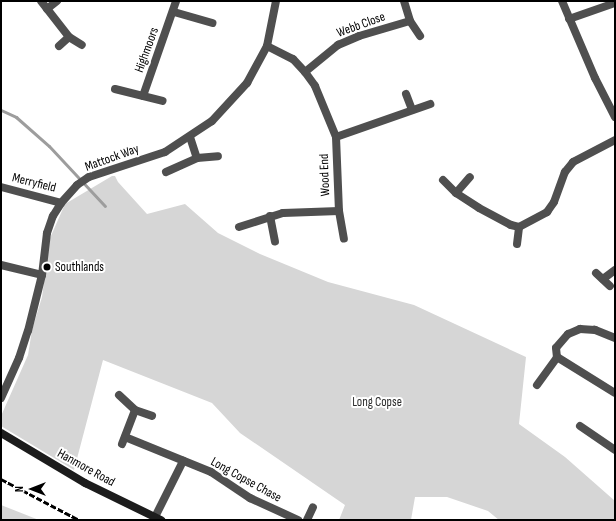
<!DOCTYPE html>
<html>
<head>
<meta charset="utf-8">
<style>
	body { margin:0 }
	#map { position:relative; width:616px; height:521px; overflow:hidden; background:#fff; font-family:"Sofia Sans Condensed",sans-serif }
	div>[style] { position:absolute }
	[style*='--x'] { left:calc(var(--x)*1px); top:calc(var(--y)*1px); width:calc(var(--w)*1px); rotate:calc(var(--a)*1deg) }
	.green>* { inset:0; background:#d6d6d6 }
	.stream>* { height:3px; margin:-1.5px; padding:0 1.5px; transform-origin:1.5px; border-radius:1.5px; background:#9d9d9d }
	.street>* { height:8px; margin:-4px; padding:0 4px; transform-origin:4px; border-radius:4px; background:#4f4f4f }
	.secondary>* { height:8px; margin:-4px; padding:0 4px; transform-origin:4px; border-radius:4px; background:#1c1c1c }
	.rail>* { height:3px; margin-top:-1.5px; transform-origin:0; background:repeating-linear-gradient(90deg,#000 0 6px,transparent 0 8px) }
	.dots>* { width:11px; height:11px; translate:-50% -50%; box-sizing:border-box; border:2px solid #fff; border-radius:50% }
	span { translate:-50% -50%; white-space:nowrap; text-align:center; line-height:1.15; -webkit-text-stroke:4px #fff; paint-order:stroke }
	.street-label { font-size:13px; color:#000 }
	.poi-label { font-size:13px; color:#000 }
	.left { translate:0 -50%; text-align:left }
	.park-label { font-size:13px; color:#2d2d2d }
	.frame { position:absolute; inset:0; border:2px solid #000; pointer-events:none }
	.north { position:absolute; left:12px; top:469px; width:40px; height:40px; -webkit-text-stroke:3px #fff; paint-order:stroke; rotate:270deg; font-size:11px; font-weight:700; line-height:16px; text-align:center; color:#000 }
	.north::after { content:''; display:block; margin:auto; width:14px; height:18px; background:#000; clip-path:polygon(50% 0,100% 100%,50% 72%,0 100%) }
</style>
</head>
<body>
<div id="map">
	<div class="green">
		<i style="clip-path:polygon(112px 176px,115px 176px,118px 182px,147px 214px,185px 204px,218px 233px,260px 254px,328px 282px,414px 305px,526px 357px,519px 424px,565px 457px,615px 501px,615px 520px,499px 520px,488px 511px,447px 497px,415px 497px,411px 520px,339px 520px,345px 505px,240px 433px,212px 403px,103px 360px,74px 470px,1px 426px,1px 416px,28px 355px,32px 330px,42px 297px,50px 238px,65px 204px)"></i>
		<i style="clip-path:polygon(1px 505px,39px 520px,1px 520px)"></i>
	</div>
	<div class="stream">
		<i style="--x:1;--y:110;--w:17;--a:25"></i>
		<i style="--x:16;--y:117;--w:44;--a:41.3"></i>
		<i style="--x:49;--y:146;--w:82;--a:47"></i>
	</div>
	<div class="street">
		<i style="--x:41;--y:1;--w:46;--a:52.1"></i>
		<i style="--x:69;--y:37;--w:15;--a:32"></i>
		<i style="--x:404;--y:1;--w:21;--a:73"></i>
		<i style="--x:410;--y:21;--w:18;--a:56"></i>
		<i style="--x:562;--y:1;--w:84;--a:66.8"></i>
		<i style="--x:595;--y:78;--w:44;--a:62.9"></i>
		<i style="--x:47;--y:9;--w:13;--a:-39"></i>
		<i style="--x:174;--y:12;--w:40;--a:16"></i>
		<i style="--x:569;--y:19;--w:49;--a:-19.2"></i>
		<i style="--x:59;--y:46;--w:13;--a:-42"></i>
		<i style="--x:267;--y:46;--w:29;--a:27"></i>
		<i style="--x:293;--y:59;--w:18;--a:47"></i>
		<i style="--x:305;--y:72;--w:17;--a:54"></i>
		<i style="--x:315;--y:86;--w:55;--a:67.6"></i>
		<i style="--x:336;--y:137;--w:100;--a:-19.3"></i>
		<i style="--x:305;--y:72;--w:43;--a:-39.3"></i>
		<i style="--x:338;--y:45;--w:23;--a:-23"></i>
		<i style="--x:359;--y:36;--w:53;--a:-16.4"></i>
		<i style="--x:115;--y:89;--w:49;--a:14"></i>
		<i style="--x:406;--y:94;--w:17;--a:69"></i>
		<i style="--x:143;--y:96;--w:101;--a:-70.8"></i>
		<i style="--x:190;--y:137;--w:22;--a:72"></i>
		<i style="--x:336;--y:137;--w:74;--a:87.7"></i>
		<i style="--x:339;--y:211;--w:28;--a:80"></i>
		<i style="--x:166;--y:172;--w:34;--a:-24"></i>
		<i style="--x:197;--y:158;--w:21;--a:-5"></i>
		<i style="--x:443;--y:180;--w:18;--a:45"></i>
		<i style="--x:456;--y:193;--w:27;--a:33"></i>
		<i style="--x:479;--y:208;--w:36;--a:28"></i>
		<i style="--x:511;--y:225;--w:8;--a:14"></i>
		<i style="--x:519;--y:227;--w:32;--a:-28"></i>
		<i style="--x:547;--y:212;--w:12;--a:-55"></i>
		<i style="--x:554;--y:202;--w:32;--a:-70"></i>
		<i style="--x:565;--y:172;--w:13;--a:-51"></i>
		<i style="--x:573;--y:162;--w:47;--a:-27.6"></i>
		<i style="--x:1;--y:187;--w:62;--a:14.9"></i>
		<i style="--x:456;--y:193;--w:21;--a:-49"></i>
		<i style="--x:270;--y:216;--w:26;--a:79"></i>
		<i style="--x:239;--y:227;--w:46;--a:-17.7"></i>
		<i style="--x:283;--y:213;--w:56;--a:-2"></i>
		<i style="--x:517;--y:244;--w:17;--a:-83"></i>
		<i style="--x:1;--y:265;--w:42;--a:13.7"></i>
		<i style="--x:596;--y:273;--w:19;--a:43"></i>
		<i style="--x:603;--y:279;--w:15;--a:-37"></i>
		<i style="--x:615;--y:338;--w:22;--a:-158"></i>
		<i style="--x:595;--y:330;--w:15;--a:-176"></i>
		<i style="--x:580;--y:329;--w:13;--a:157"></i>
		<i style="--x:568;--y:334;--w:18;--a:131"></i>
		<i style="--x:556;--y:348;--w:9;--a:84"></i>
		<i style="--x:557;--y:357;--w:68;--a:31.8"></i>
		<i style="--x:537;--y:385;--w:34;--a:-54"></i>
		<i style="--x:119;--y:395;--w:22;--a:43"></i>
		<i style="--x:135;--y:410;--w:18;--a:19"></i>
		<i style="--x:1;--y:398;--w:44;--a:-65.8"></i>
		<i style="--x:19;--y:358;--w:28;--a:-72"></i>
		<i style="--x:28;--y:331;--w:58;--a:-76"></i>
		<i style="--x:42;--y:275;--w:42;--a:-83.2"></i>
		<i style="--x:47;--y:233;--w:18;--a:-71"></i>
		<i style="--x:53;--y:216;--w:15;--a:-58"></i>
		<i style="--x:61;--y:203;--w:24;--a:-48"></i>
		<i style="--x:77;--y:185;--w:14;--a:-34"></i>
		<i style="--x:89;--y:177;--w:80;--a:-18.2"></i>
		<i style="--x:165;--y:152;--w:56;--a:-33.4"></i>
		<i style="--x:212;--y:121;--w:52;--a:-47.4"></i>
		<i style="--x:247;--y:83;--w:42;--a:-61.6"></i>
		<i style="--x:267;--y:46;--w:46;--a:-78.7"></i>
		<i style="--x:580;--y:426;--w:42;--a:34.4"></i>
		<i style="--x:125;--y:437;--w:93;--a:22.1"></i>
		<i style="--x:211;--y:472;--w:47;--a:33.7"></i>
		<i style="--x:250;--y:498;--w:53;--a:24.6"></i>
		<i style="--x:122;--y:444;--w:36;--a:-69"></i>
		<i style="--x:155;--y:517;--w:63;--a:-63.4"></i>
		<i style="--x:307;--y:520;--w:14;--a:-65"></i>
	</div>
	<div class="secondary">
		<i style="--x:1;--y:433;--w:98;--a:30.8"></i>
		<i style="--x:85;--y:483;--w:85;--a:26"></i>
	</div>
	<div class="rail">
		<i style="--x:1;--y:479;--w:88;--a:27.7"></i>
	</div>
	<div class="dots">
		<i style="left:47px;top:267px;background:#000"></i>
	</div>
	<div class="street-label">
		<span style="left:361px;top:25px;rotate:-20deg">Webb Close</span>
		<span style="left:147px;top:50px;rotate:-70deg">Highmoors</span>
		<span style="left:112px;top:158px;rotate:-20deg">Mattock Way</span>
		<span style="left:325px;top:175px;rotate:-92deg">Wood End</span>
		<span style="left:34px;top:183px;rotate:14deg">Merryfield</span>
		<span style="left:86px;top:468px;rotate:29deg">Hanmore Road</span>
		<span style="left:246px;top:480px;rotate:29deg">Long Copse Chase</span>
	</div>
	<div class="poi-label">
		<span class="left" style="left:55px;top:267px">Southlands</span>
	</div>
	<div class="park-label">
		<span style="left:377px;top:402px">Long Copse</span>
	</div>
	<div class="frame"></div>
	<div class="north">N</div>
</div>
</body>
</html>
